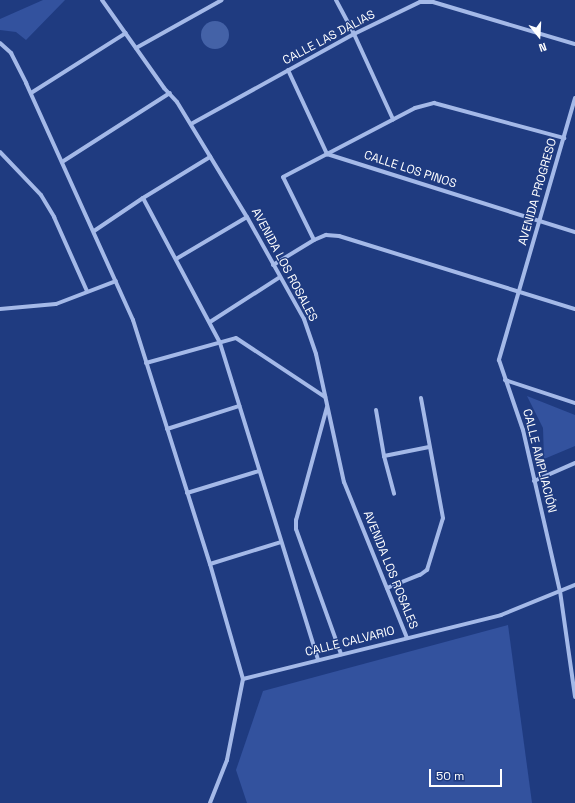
<!DOCTYPE html>
<html>
<head>
<meta charset="utf-8">
<style>
	body { margin:0 }
	#map { position:relative; width:575px; height:803px; overflow:hidden; background:#1f3b80; font-family:"Space Grotesk",sans-serif }
	div>[style] { position:absolute }
	[style*='--x'] { left:calc(var(--x)*1px); top:calc(var(--y)*1px); width:calc(var(--w)*1px); rotate:calc(var(--a)*1deg) }
	.green>* { inset:0; background:#33529e }
	.building>* { inset:0; background:#4462a7 }
	.round { border-radius:50% }
	.minor>* { height:4px; margin:-2px; padding:0 2px; transform-origin:2px; border-radius:2px; background:#a4b9e8 }
	span { translate:-50% -50%; white-space:nowrap; text-align:center; line-height:1.15; -webkit-text-stroke:3px #1f3b80; paint-order:stroke }
	.street-label { font-size:12px; color:#fff }
	.north { position:absolute; left:519px; top:16px; width:40px; height:40px; -webkit-text-stroke:3px #1f3b80; paint-order:stroke; rotate:162deg; font-size:11px; font-weight:700; line-height:16px; text-align:center; color:#fff }
	.north::after { content:''; display:block; margin:auto; width:14px; height:18px; background:#fff; clip-path:polygon(50% 0,100% 100%,50% 72%,0 100%) }
	.scale { position:absolute; left:429px; top:769px; width:73px; height:18px; box-sizing:border-box; border:2px solid #fff; border-top:0; padding-left:5px; font-size:12px; line-height:14px; white-space:nowrap; color:#fff; -webkit-text-stroke:3px #1f3b80; paint-order:stroke }
</style>
</head>
<body>
<div id="map">
	<div class="green">
		<i style="clip-path:polygon(43px 0,65px 0,26px 40px,16px 32px,0 30px,0 19px)"></i>
		<i style="clip-path:polygon(527px 396px,575px 415px,575px 446px,544px 459px,543px 428px)"></i>
		<i style="clip-path:polygon(508px 625px,532px 803px,247px 803px,236px 770px,263px 691px)"></i>
	</div>
	<div class="building">
		<i class="round" style="left:201px;top:21px;width:28px;height:28px"></i>
	</div>
	<div class="minor">
		<i style="--x:102;--y:0;--w:108;--a:54.8"></i>
		<i style="--x:164;--y:88;--w:19;--a:47"></i>
		<i style="--x:177;--y:102;--w:135;--a:58.7"></i>
		<i style="--x:247;--y:217;--w:117;--a:60.8"></i>
		<i style="--x:304;--y:319;--w:37;--a:71"></i>
		<i style="--x:316;--y:354;--w:131;--a:77.7"></i>
		<i style="--x:344;--y:482;--w:168;--a:68"></i>
		<i style="--x:336;--y:0;--w:38;--a:62"></i>
		<i style="--x:354;--y:34;--w:94;--a:65.4"></i>
		<i style="--x:0;--y:43;--w:15;--a:42"></i>
		<i style="--x:11;--y:53;--w:34;--a:63"></i>
		<i style="--x:26;--y:83;--w:260;--a:65.7"></i>
		<i style="--x:133;--y:320;--w:256;--a:72.5"></i>
		<i style="--x:210;--y:564;--w:120;--a:74"></i>
		<i style="--x:243;--y:679;--w:83;--a:101.2"></i>
		<i style="--x:227;--y:760;--w:46;--a:111.6"></i>
		<i style="--x:136;--y:48;--w:98;--a:-29.2"></i>
		<i style="--x:288;--y:70;--w:93;--a:65.1"></i>
		<i style="--x:327;--y:154;--w:260;--a:17.5"></i>
		<i style="--x:31;--y:93;--w:112;--a:-32.3"></i>
		<i style="--x:575;--y:98;--w:273;--a:106.2"></i>
		<i style="--x:499;--y:360;--w:74;--a:71.1"></i>
		<i style="--x:523;--y:430;--w:165;--a:77.1"></i>
		<i style="--x:560;--y:591;--w:107;--a:81.9"></i>
		<i style="--x:191;--y:124;--w:186;--a:-28.9"></i>
		<i style="--x:354;--y:34;--w:73;--a:-25.9"></i>
		<i style="--x:420;--y:2;--w:13;--a:0"></i>
		<i style="--x:433;--y:2;--w:148;--a:16.5"></i>
		<i style="--x:0;--y:152;--w:59;--a:46.4"></i>
		<i style="--x:41;--y:195;--w:26;--a:59"></i>
		<i style="--x:54;--y:217;--w:81;--a:66"></i>
		<i style="--x:62;--y:162;--w:128;--a:-32.6"></i>
		<i style="--x:143;--y:198;--w:164;--a:62"></i>
		<i style="--x:220;--y:343;--w:332;--a:72.8"></i>
		<i style="--x:94;--y:231;--w:59;--a:-34"></i>
		<i style="--x:143;--y:198;--w:79;--a:-31.5"></i>
		<i style="--x:314;--y:240;--w:70;--a:-116.2"></i>
		<i style="--x:283;--y:177;--w:149;--a:-27.6"></i>
		<i style="--x:415;--y:108;--w:20;--a:-15"></i>
		<i style="--x:434;--y:103;--w:135;--a:15.1"></i>
		<i style="--x:176;--y:259;--w:82;--a:-30.6"></i>
		<i style="--x:273;--y:265;--w:48;--a:-31.4"></i>
		<i style="--x:314;--y:240;--w:13;--a:-23"></i>
		<i style="--x:326;--y:235;--w:13;--a:4"></i>
		<i style="--x:339;--y:236;--w:247;--a:17.2"></i>
		<i style="--x:0;--y:309;--w:56;--a:-5.1"></i>
		<i style="--x:56;--y:304;--w:64;--a:-21"></i>
		<i style="--x:210;--y:322;--w:83;--a:-32.7"></i>
		<i style="--x:146;--y:363;--w:93;--a:-15.5"></i>
		<i style="--x:236;--y:338;--w:107;--a:33.5"></i>
		<i style="--x:505;--y:380;--w:74;--a:18.2"></i>
		<i style="--x:327;--y:407;--w:117;--a:105.3"></i>
		<i style="--x:296;--y:520;--w:9;--a:90"></i>
		<i style="--x:296;--y:529;--w:133;--a:70.2"></i>
		<i style="--x:376;--y:410;--w:47;--a:80.1"></i>
		<i style="--x:384;--y:456;--w:39;--a:75"></i>
		<i style="--x:167;--y:429;--w:76;--a:-17.7"></i>
		<i style="--x:384;--y:456;--w:46;--a:-11.3"></i>
		<i style="--x:534;--y:481;--w:45;--a:-23.7"></i>
		<i style="--x:187;--y:493;--w:75;--a:-17"></i>
		<i style="--x:210;--y:564;--w:74;--a:-17.2"></i>
		<i style="--x:387;--y:588;--w:35;--a:-22"></i>
		<i style="--x:420;--y:575;--w:9;--a:-36"></i>
		<i style="--x:427;--y:570;--w:54;--a:-72.9"></i>
		<i style="--x:443;--y:518;--w:122;--a:-100.4"></i>
		<i style="--x:243;--y:679;--w:266;--a:-13.9"></i>
		<i style="--x:501;--y:615;--w:80;--a:-22.1"></i>
	</div>
	<div class="street-label">
		<span style="left:329px;top:38px;rotate:-28deg">CALLE LAS DALIAS</span>
		<span style="left:410px;top:170px;rotate:18deg">CALLE LOS PINOS</span>
		<span style="left:538px;top:192px;rotate:-74deg">AVENIDA PROGRESO</span>
		<span style="left:284px;top:265px;rotate:62deg">AVENIDA LOS ROSALES</span>
		<span style="left:539px;top:461px;rotate:76deg">CALLE AMPLIACIÓN</span>
		<span style="left:390px;top:570px;rotate:68deg">AVENIDA LOS ROSALES</span>
		<span style="left:350px;top:642px;rotate:-14deg">CALLE CALVARIO</span>
	</div>
	<div class="north">N</div>
	<div class="scale">50 m</div>
</div>
</body>
</html>
